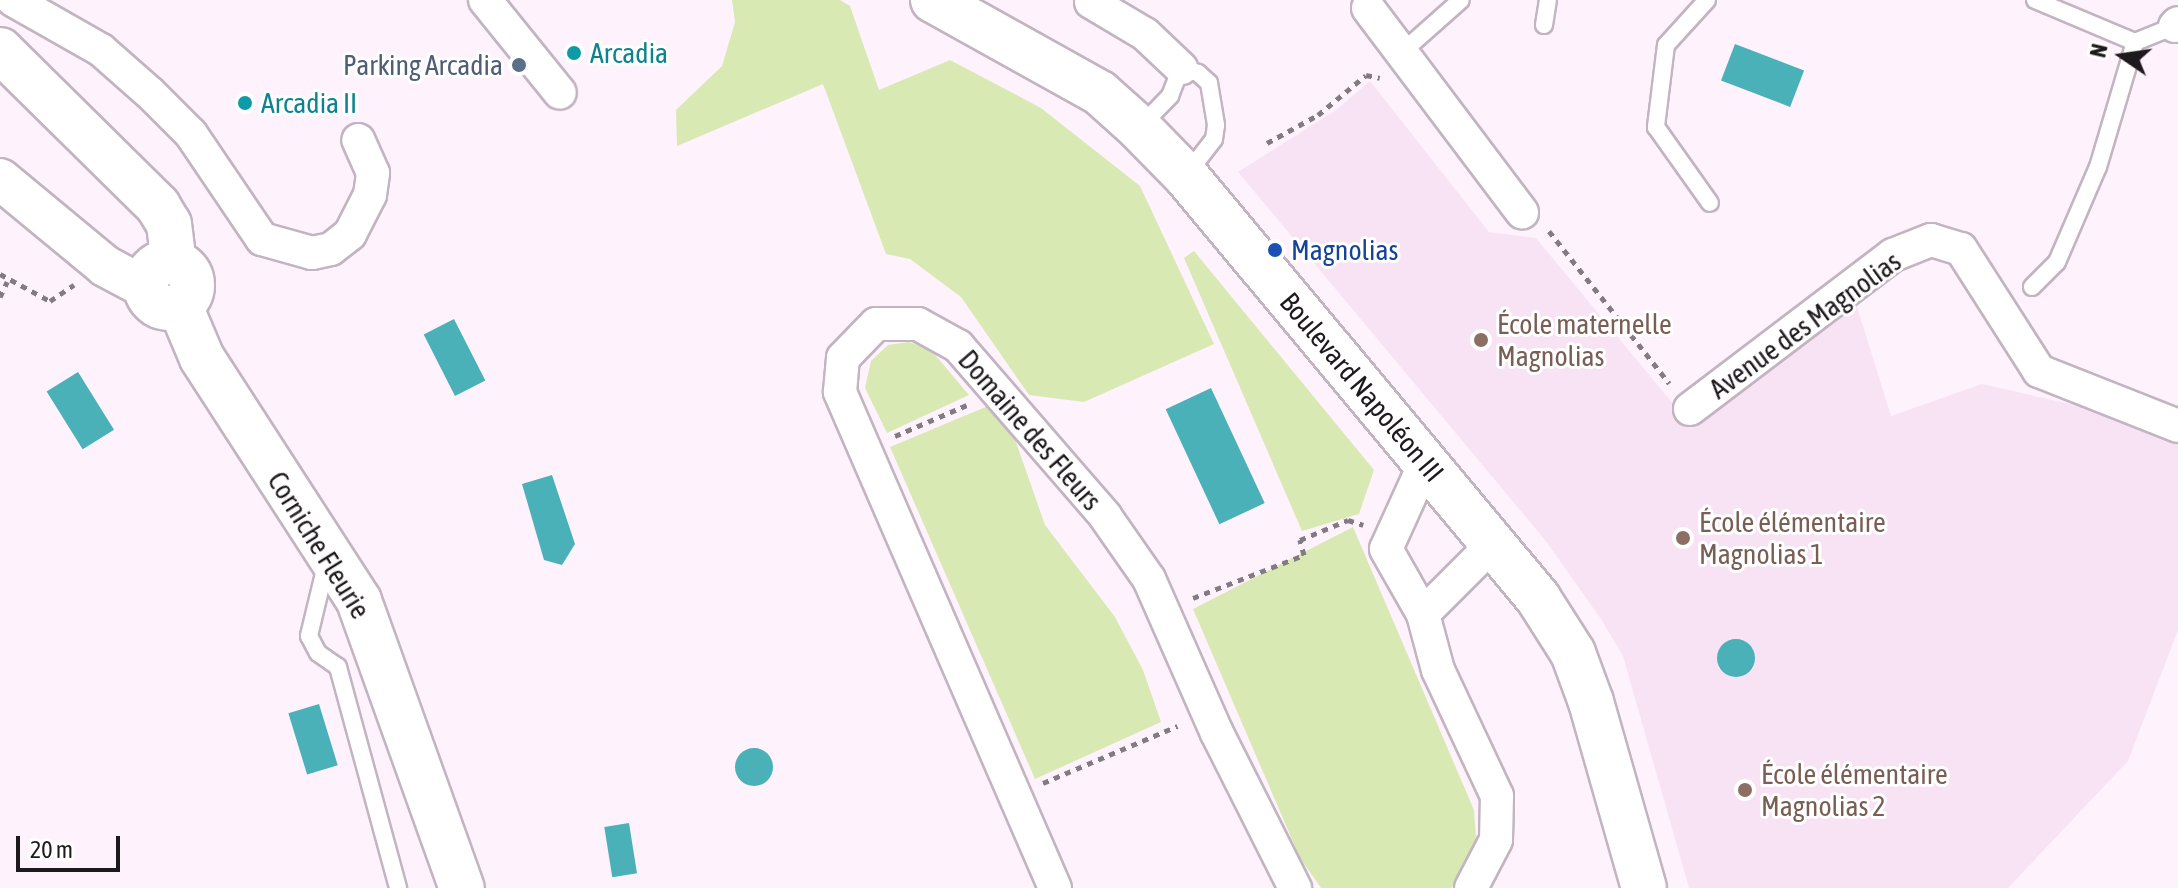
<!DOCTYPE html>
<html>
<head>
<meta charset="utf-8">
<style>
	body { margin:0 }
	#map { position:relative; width:2178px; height:888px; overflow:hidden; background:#fef2fd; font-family:"Asap Condensed",sans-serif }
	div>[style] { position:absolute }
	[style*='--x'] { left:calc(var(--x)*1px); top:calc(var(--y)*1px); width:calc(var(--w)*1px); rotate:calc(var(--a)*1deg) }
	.built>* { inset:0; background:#f8e3f5 }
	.green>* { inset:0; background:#d9e9b4 }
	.water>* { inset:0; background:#49b1b7; transform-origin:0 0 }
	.round { border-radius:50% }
	.path>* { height:5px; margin-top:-2.5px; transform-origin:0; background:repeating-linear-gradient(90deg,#837b82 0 6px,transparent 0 12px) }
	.roads { filter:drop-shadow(2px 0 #c2b4c1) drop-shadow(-2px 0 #c2b4c1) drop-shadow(0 2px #c2b4c1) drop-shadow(0 -2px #c2b4c1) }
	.service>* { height:16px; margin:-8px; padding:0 8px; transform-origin:8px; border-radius:8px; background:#fff }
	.minor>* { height:32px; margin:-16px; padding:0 16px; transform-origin:16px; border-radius:16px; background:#fff }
	.tertiary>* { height:40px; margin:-20px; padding:0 20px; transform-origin:20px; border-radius:20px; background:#fff }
	.secondary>* { height:44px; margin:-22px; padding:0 22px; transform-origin:22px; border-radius:22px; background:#fff }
	.secondary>.ring { margin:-22px; padding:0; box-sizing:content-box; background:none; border:44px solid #fff; border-radius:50% }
	.dots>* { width:22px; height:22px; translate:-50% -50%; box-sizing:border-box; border:4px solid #fff; border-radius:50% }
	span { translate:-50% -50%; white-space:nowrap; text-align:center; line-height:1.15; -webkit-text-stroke:6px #fff; paint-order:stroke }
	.culture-label { font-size:28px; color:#0d838f }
	.left { translate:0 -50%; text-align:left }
	.service-label { font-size:28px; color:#4e5e75 }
	.right { translate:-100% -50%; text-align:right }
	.transit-label { font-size:28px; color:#164399 }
	.education-label { font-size:28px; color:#785e54 }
	.street-label { font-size:28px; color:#1e191d }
	.north { position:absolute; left:2082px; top:16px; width:80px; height:80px; -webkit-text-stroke:6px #fff; paint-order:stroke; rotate:283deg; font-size:22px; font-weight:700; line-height:32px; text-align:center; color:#1e191d }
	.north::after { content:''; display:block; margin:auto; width:28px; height:36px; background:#1e191d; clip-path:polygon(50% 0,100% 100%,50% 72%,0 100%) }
	.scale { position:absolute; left:16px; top:836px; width:104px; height:36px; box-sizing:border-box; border:4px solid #1e191d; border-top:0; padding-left:10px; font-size:24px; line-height:28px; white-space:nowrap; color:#1e191d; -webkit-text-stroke:6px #fff; paint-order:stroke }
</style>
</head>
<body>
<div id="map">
	<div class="built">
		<i style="clip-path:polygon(1370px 81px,1489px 232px,1536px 238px,1674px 405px,1690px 409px,1854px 297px,1891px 416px,1982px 384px,2149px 422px,2178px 434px,2178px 630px,2128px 761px,2008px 888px,1689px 888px,1623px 656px,1601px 619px,1545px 540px,1238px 172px,1336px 110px)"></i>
	</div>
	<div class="green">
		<i style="clip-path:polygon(732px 0,840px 0,850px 6px,879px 90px,950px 60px,1041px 108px,1140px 186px,1214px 344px,1084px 402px,1029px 395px,961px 297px,910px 259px,886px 254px,823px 84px,677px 146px,676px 110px,722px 66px,735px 22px)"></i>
		<i style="clip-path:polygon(1194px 251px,1374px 470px,1359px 514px,1302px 531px,1184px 258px)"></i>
		<i style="clip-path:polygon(909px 342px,931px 350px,969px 395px,887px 433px,865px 388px,871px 361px,888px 345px)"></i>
		<i style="clip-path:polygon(988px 406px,1016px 442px,1045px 525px,1115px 617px,1143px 670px,1161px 722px,1035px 779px,890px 447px)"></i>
		<i style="clip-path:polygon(1353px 527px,1474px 810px,1477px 852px,1467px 876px,1451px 888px,1321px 888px,1300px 858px,1193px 609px)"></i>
	</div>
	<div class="water">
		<i style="left:1735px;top:44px;width:74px;height:39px;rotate:21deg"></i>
		<i style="left:454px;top:319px;width:69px;height:34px;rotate:63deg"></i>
		<i style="left:78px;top:372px;width:68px;height:37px;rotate:58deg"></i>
		<i style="left:1211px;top:388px;width:127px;height:50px;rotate:65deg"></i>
		<i style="clip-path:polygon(552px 475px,575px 544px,562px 565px,544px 560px,522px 484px)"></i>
		<i class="round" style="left:1717px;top:639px;width:38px;height:38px"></i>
		<i style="left:319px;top:704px;width:64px;height:32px;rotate:73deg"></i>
		<i class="round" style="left:735px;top:748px;width:38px;height:38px"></i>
		<i style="left:629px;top:823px;width:51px;height:25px;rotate:81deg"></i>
	</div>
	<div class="path">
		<i style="--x:1267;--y:143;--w:58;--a:-28.8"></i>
		<i style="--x:1318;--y:115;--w:62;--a:-39.8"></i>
		<i style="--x:1366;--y:75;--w:14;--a:12"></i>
		<i style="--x:1549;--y:231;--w:194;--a:51.7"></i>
		<i style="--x:0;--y:274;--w:57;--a:28.4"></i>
		<i style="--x:50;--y:301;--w:29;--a:-34"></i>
		<i style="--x:0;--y:297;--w:17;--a:-65"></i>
		<i style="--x:895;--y:436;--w:78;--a:-23.3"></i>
		<i style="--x:1193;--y:598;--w:119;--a:-21.2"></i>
		<i style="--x:1304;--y:555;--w:16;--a:-105"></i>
		<i style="--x:1300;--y:540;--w:52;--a:-22.6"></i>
		<i style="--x:1348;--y:520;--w:16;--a:18"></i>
		<i style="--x:1043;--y:783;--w:146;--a:-23"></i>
	</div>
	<div class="roads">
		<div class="service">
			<i style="--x:1707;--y:0;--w:61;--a:132.3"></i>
			<i style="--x:1666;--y:45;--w:83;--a:97"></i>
			<i style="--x:1656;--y:127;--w:93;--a:54.6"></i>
			<i style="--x:2035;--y:0;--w:108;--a:22.8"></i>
			<i style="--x:2135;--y:42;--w:43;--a:-21.8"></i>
			<i style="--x:1544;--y:25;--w:25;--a:-81"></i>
			<i style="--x:1400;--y:54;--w:81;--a:-41.5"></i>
			<i style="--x:1139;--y:128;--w:45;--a:-45.9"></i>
			<i style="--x:1170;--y:96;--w:30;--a:-69"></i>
			<i style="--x:1181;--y:68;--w:18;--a:16"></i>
			<i style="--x:1198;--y:73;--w:15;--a:42"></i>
			<i style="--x:1209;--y:83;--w:43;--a:80.5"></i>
			<i style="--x:1216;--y:125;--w:14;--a:98"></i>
			<i style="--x:1214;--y:139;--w:44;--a:127.6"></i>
			<i style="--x:2032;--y:287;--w:35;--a:-45"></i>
			<i style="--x:2057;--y:262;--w:103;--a:-66.7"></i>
			<i style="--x:2098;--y:167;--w:130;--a:-73.5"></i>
			<i style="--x:326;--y:565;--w:73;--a:103.5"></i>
			<i style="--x:309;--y:636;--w:19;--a:62"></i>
			<i style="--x:318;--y:653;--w:24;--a:35"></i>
			<i style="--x:338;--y:667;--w:229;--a:74.8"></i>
		</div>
		<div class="minor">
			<i style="--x:13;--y:0;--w:101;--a:29.6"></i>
			<i style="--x:101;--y:50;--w:65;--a:41.3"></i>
			<i style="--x:150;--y:93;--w:58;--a:45"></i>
			<i style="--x:191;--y:134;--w:127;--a:55.9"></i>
			<i style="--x:262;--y:239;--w:52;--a:15.6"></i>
			<i style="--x:312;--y:253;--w:19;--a:-12"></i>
			<i style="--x:331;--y:249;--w:24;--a:-38"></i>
			<i style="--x:350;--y:234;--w:44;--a:-62.9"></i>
			<i style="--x:370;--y:195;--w:22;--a:-82"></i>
			<i style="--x:373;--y:173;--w:36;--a:-114"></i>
			<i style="--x:485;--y:0;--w:119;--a:51.1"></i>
			<i style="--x:1091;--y:2;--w:63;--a:30.7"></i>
			<i style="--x:1145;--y:34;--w:50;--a:43.4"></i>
			<i style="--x:1368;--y:8;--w:256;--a:53"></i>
			<i style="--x:2175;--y:26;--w:4;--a:-45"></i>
			<i style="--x:1690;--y:409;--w:255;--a:-37.2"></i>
			<i style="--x:1893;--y:255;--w:41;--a:-21.5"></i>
			<i style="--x:1931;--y:240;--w:31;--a:17"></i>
			<i style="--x:1961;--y:249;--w:145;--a:57.4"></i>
			<i style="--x:2039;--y:371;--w:149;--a:21.6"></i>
			<i style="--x:1425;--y:463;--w:94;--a:114.4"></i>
			<i style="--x:1386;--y:549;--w:75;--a:60.4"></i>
			<i style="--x:1423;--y:614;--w:58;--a:75"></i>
			<i style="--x:1438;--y:670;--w:139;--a:64.9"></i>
			<i style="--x:1497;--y:796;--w:44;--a:91.3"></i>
			<i style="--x:1496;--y:840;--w:54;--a:117.5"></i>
			<i style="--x:1423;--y:614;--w:99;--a:-45"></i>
			<i style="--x:1055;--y:888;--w:541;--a:-113.44"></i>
			<i style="--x:840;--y:392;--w:34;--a:-85"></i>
			<i style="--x:843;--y:358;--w:47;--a:-45.9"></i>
			<i style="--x:876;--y:324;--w:42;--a:0"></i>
			<i style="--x:918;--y:324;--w:46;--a:28.8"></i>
			<i style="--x:958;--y:346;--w:225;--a:49.1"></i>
			<i style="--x:1105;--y:516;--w:77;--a:55.1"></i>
			<i style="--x:1149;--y:579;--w:168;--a:66.2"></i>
			<i style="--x:1217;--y:733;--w:174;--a:63.3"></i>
		</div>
		<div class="tertiary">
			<i style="--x:0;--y:179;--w:136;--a:39.6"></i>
			<i style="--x:105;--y:266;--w:47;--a:28.2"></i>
		</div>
		<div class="secondary">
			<i style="--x:933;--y:0;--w:191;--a:29.1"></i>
			<i style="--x:1100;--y:93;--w:52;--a:41.9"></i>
			<i style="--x:1139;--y:128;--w:67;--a:45.6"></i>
			<i style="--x:1186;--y:176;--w:550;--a:50.17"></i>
			<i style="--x:1538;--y:598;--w:65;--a:57.5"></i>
			<i style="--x:1573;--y:653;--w:52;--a:69.8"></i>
			<i style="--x:1591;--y:702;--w:193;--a:74.1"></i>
			<i style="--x:0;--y:50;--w:222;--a:44.6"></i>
			<i style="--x:158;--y:206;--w:21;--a:59"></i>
			<i style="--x:169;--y:224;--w:38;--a:83"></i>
			<i class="ring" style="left:146px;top:262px;width:2px;height:2px"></i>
			<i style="--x:180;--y:306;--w:56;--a:67.1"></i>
			<i style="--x:202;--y:358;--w:289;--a:57.1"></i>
			<i style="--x:359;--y:601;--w:305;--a:70.3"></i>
		</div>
	</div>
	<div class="dots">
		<i style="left:574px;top:53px;background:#0f9aa8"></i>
		<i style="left:519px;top:65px;background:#5c6f8a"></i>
		<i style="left:245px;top:103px;background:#0f9aa8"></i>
		<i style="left:1275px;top:250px;background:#1a4fb4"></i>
		<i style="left:1481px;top:340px;background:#8d6e63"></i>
		<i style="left:1683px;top:538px;background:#8d6e63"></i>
		<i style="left:1745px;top:790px;background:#8d6e63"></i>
	</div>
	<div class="culture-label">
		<span class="left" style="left:590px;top:53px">Arcadia</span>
		<span class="left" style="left:261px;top:103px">Arcadia II</span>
	</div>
	<div class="service-label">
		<span class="right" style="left:503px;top:65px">Parking Arcadia</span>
	</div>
	<div class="transit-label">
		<span class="left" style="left:1291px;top:250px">Magnolias</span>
	</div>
	<div class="education-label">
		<span class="left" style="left:1497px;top:340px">École maternelle<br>Magnolias</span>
		<span class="left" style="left:1699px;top:538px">École élémentaire<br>Magnolias 1</span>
		<span class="left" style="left:1761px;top:790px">École élémentaire<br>Magnolias 2</span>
	</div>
	<div class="street-label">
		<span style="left:1805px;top:325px;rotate:-36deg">Avenue des Magnolias</span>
		<span style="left:1362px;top:387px;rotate:50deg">Boulevard Napoléon III</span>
		<span style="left:1030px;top:430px;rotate:49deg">Domaine des Fleurs</span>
		<span style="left:319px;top:545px;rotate:58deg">Corniche Fleurie</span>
	</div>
	<div class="north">N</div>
	<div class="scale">20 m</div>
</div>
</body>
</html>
